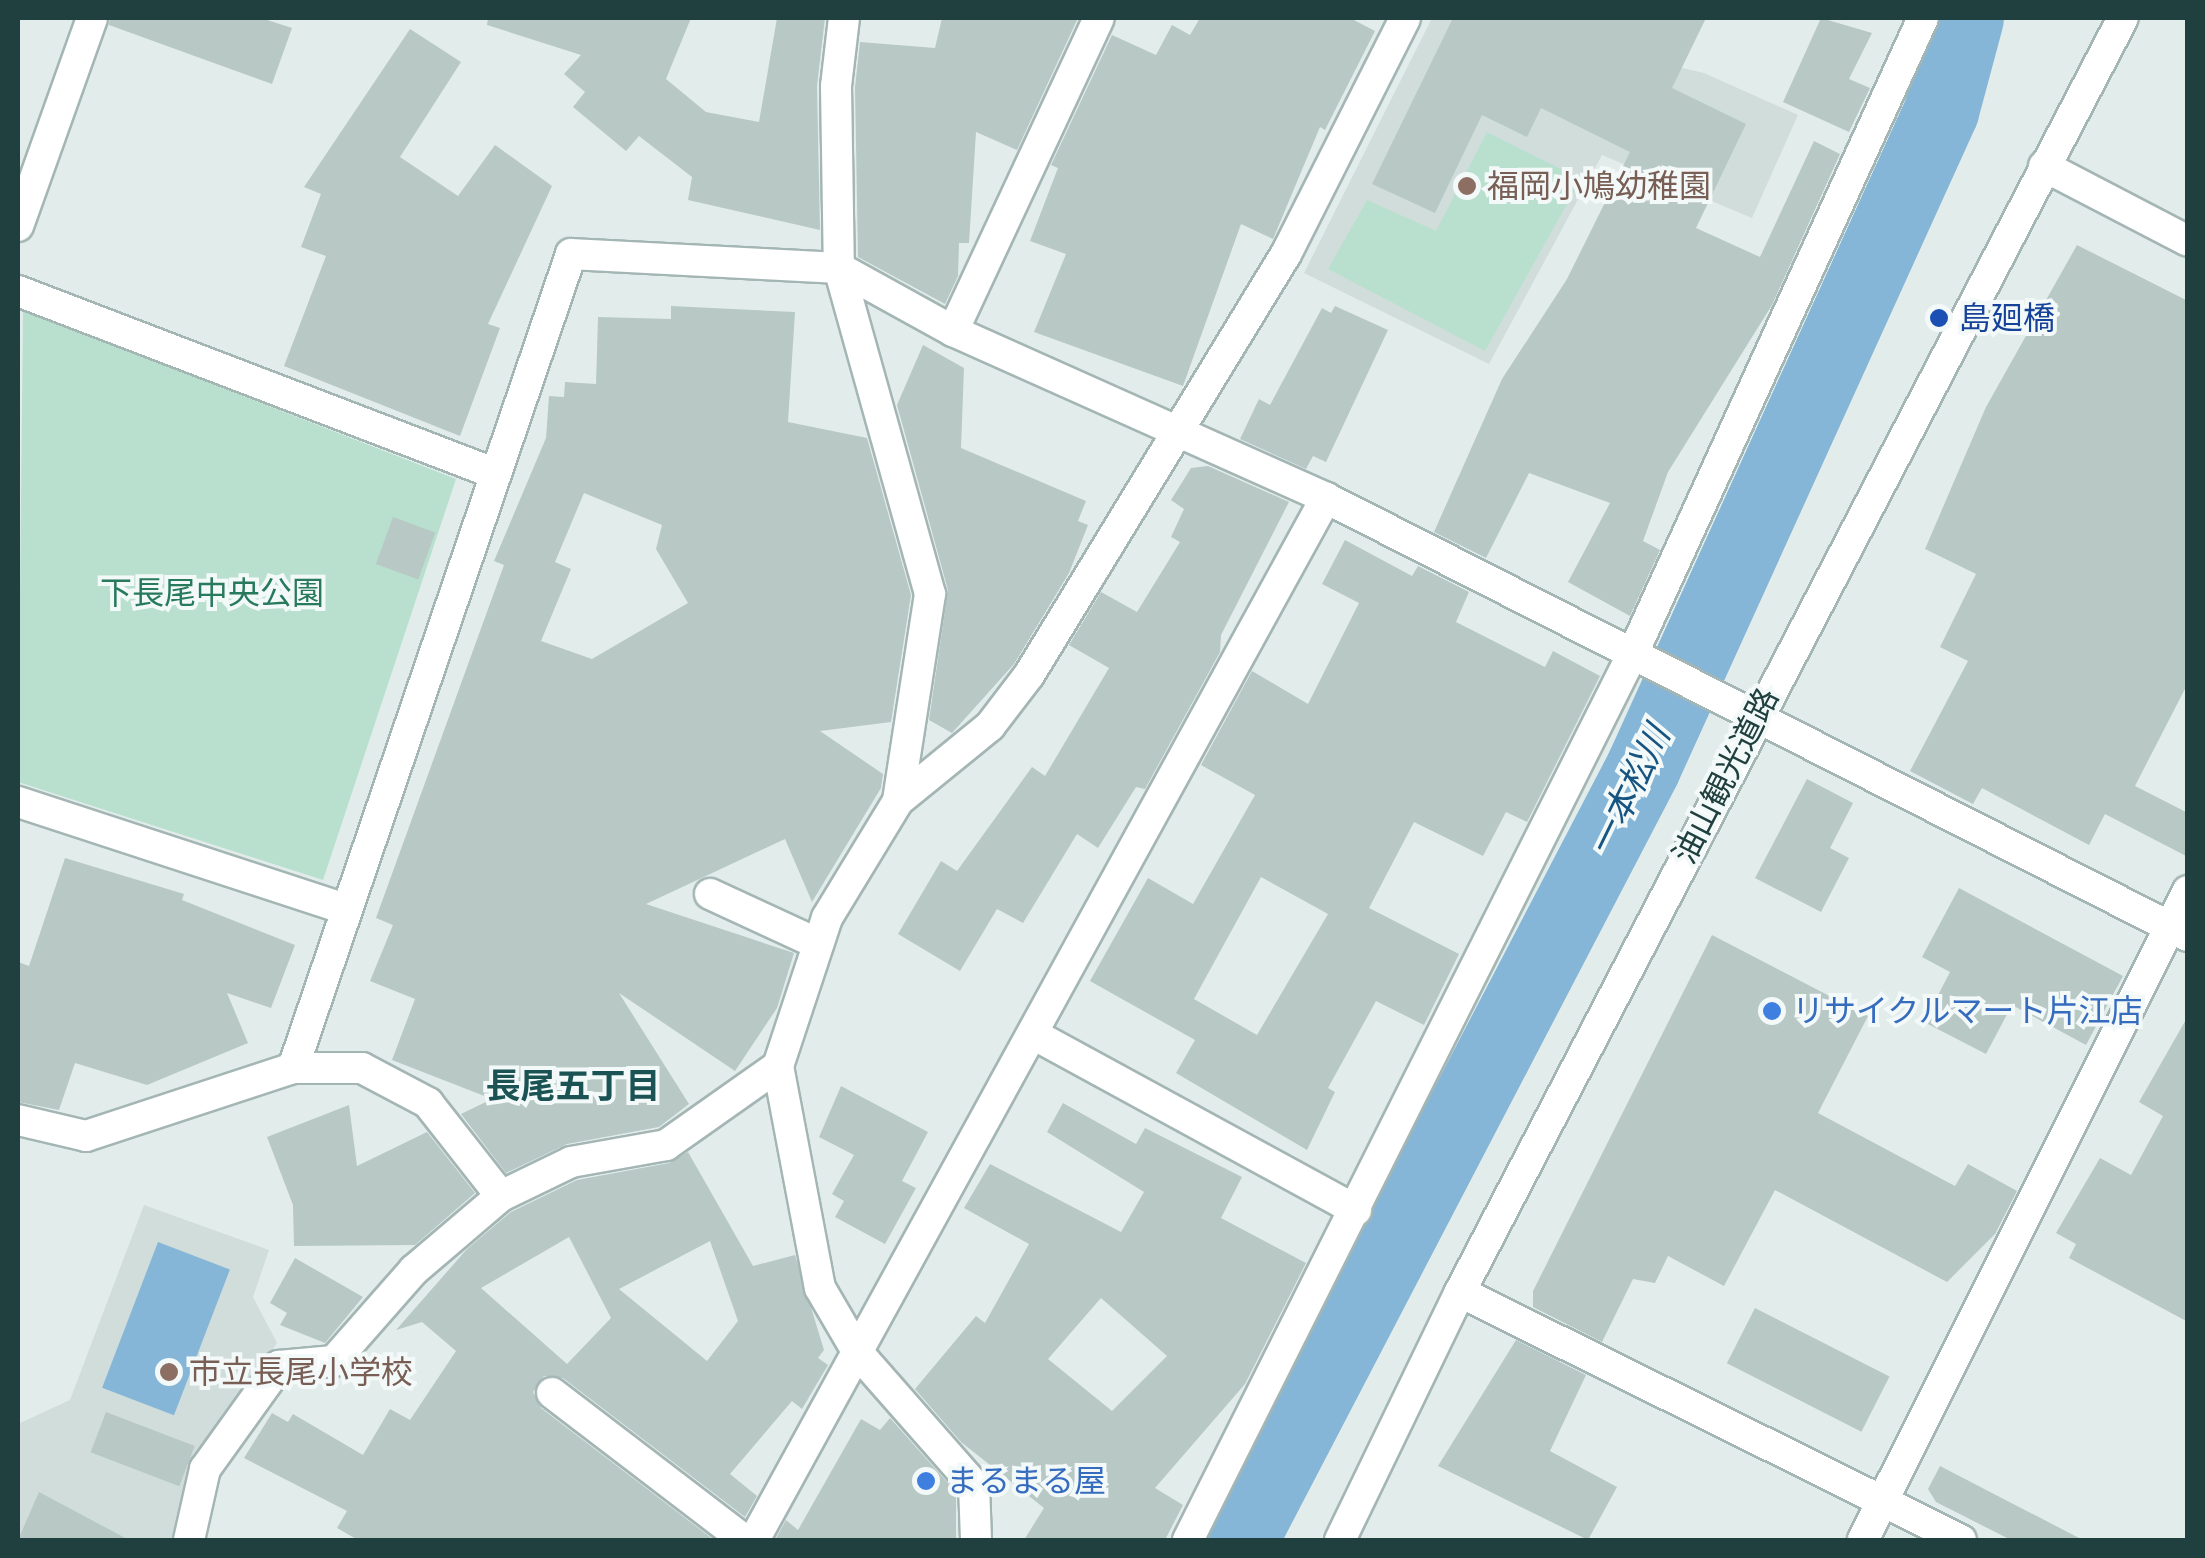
<!DOCTYPE html>
<html>
<head>
<meta charset="utf-8">
<style>
	body { margin:0 }
	#map { position:relative; width:2205px; height:1558px; overflow:hidden; background:#e2edeb; font-family:"DM Sans","Noto Sans JP",sans-serif }
	div>[style] { position:absolute }
	[style*='--x'] { left:calc(var(--x)*1px); top:calc(var(--y)*1px); width:calc(var(--w)*1px); rotate:calc(var(--a)*1deg) }
	.built>* { inset:0; background:#d0dddb }
	.green>* { inset:0; background:#b9e0ce }
	.water>* { inset:0; background:#86b6d7; transform-origin:0 0 }
	.river>* { height:75px; margin:-37.5px; padding:0 37.5px; transform-origin:37.5px; border-radius:37.5px; background:#86b6d7 }
	.building>* { inset:0; background:#b7c8c5; transform-origin:0 0 }
	.roads { filter:drop-shadow(2px 0 #a4b6b4) drop-shadow(-2px 0 #a4b6b4) drop-shadow(0 2px #a4b6b4) drop-shadow(0 -2px #a4b6b4) }
	.minor>* { height:30px; margin:-15px; padding:0 15px; transform-origin:15px; border-radius:15px; background:#fff }
	.tertiary>* { height:30px; margin:-15px; padding:0 15px; transform-origin:15px; border-radius:15px; background:#fff }
	.dots>* { width:28px; height:28px; translate:-50% -50%; box-sizing:border-box; border:5px solid #f3f9f8; border-radius:50% }
	span { translate:-50% -50%; white-space:nowrap; text-align:center; line-height:1.15; -webkit-text-stroke:8px #f3f9f8; paint-order:stroke }
	.education-label { font-size:32px; color:#785e54 }
	.left { translate:0 -50%; text-align:left }
	.transit-label { font-size:32px; color:#164399 }
	.park-label { font-size:32px; color:#277a5c }
	.street-label { font-size:32px; color:#20403f }
	.shop-label { font-size:32px; color:#366cbe }
	.water-label { font-size:35px; color:#165481; font-style:italic }
	.neighbourhood-label { font-size:35px; color:#1b5354; font-weight:700 }
	.frame { position:absolute; inset:0; border:20px solid #20403f; pointer-events:none }
</style>
</head>
<body>
<div id="map">
	<div class="built">
		<i style="clip-path:polygon(1432px 18px,1608px 18px,1596px 48px,1704px 73px,1798px 115px,1752px 218px,1602px 155px,1489px 364px,1304px 273px)"></i>
		<i style="clip-path:polygon(144px 1205px,269px 1250px,253px 1297px,277px 1343px,196px 1462px,178px 1540px,18px 1540px,18px 1424px,70px 1400px)"></i>
	</div>
	<div class="green">
		<i style="clip-path:polygon(1487px 132px,1581px 179px,1485px 351px,1328px 269px,1367px 200px,1436px 231px)"></i>
		<i style="clip-path:polygon(23px 310px,456px 479px,323px 880px,18px 782px)"></i>
	</div>
	<div class="water">
		<i style="left:158px;top:1242px;width:77px;height:156px;rotate:21deg"></i>
	</div>
	<div class="river">
		<i style="--x:1240;--y:1540;--w:872;--a:-62.46"></i>
		<i style="--x:1643;--y:767;--w:721;--a:-65.57"></i>
		<i style="--x:1941;--y:111;--w:96;--a:-75"></i>
	</div>
	<div class="building">
		<i style="clip-path:polygon(110px 18px,261px 18px,292px 28px,272px 84px,109px 25px)"></i>
		<i style="clip-path:polygon(488px 18px,691px 18px,666px 79px,706px 112px,759px 122px,777px 18px,825px 18px,817px 86px,820px 230px,688px 200px,692px 177px,639px 136px,626px 151px,573px 107px,585px 92px,564px 74px,581px 55px,487px 25px)"></i>
		<i style="clip-path:polygon(942px 18px,1077px 20px,1017px 150px,976px 132px,969px 243px,959px 243px,958px 276px,945px 304px,858px 257px,855px 87px,860px 42px,935px 48px)"></i>
		<i style="clip-path:polygon(1200px 18px,1350px 18px,1375px 31px,1325px 130px,1320px 127px,1273px 239px,1241px 224px,1183px 386px,1034px 332px,1066px 254px,1030px 241px,1058px 168px,1051px 165px,1112px 35px,1156px 55px,1172px 25px,1190px 35px)"></i>
		<i style="clip-path:polygon(1453px 18px,1706px 18px,1672px 88px,1746px 124px,1696px 228px,1760px 257px,1814px 141px,1840px 154px,1772px 305px,1668px 472px,1643px 541px,1660px 550px,1630px 616px,1568px 582px,1610px 503px,1529px 473px,1486px 558px,1434px 532px,1502px 379px,1567px 279px,1630px 152px,1541px 108px,1527px 137px,1482px 115px,1435px 213px,1372px 184px)"></i>
		<i style="clip-path:polygon(1821px 18px,1872px 33px,1849px 79px,1870px 88px,1849px 132px,1783px 102px)"></i>
		<i style="clip-path:polygon(410px 29px,461px 62px,400px 157px,458px 196px,495px 145px,552px 186px,488px 324px,500px 328px,460px 436px,284px 366px,326px 256px,301px 247px,321px 194px,304px 187px)"></i>
		<i style="clip-path:polygon(2077px 245px,2188px 301px,2188px 683px,2135px 786px,2188px 813px,2188px 857px,2105px 814px,2089px 845px,1982px 788px,1973px 804px,1910px 771px,1968px 661px,1940px 647px,1976px 574px,1925px 549px,1986px 407px)"></i>
		<i style="clip-path:polygon(evenodd,671px 306px,795px 312px,788px 422px,867px 438px,911px 595px,891px 722px,820px 731px,883px 774px,881px 788px,812px 902px,785px 839px,646px 904px,794px 953px,777px 1008px,735px 1071px,619px 993px,689px 1104px,659px 1127px,567px 1144px,506px 1173px,461px 1114px,492px 1099px,392px 1060px,415px 999px,370px 981px,393px 925px,376px 918px,504px 565px,494px 561px,546px 438px,549px 396px,564px 397px,565px 382px,596px 384px,598px 317px,671px 319px,671px 306px,584px 493px,662px 525px,656px 549px,688px 603px,592px 659px,541px 641px,571px 569px,555px 562px,584px 493px)"></i>
		<i style="clip-path:polygon(1335px 306px,1388px 330px,1326px 462px,1313px 456px,1306px 469px,1240px 439px,1259px 399px,1270px 405px,1322px 308px,1331px 313px)"></i>
		<i style="clip-path:polygon(923px 345px,964px 368px,961px 448px,1086px 501px,1078px 521px,1088px 525px,1069px 573px,1014px 664px,952px 733px,929px 720px,948px 590px,897px 405px)"></i>
		<i style="clip-path:polygon(1208px 466px,1289px 502px,1221px 635px,1220px 652px,1145px 789px,1136px 787px,1098px 848px,1077px 834px,1023px 923px,997px 909px,960px 971px,898px 934px,941px 861px,957px 871px,1032px 767px,1045px 776px,1109px 668px,1069px 645px,1101px 592px,1137px 612px,1180px 542px,1171px 537px,1184px 509px,1171px 500px,1191px 468px)"></i>
		<i style="left:393px;top:517px;width:45px;height:50px;rotate:20deg"></i>
		<i style="clip-path:polygon(evenodd,1345px 540px,1412px 576px,1418px 566px,1469px 592px,1456px 622px,1545px 667px,1553px 651px,1600px 676px,1527px 822px,1506px 812px,1483px 856px,1414px 822px,1369px 908px,1459px 954px,1424px 1025px,1376px 1001px,1328px 1088px,1335px 1092px,1307px 1150px,1176px 1073px,1195px 1040px,1090px 981px,1148px 878px,1193px 904px,1255px 795px,1201px 765px,1252px 671px,1308px 704px,1359px 603px,1322px 584px,1345px 540px,1261px 877px,1328px 914px,1257px 1035px,1194px 999px,1261px 877px)"></i>
		<i style="clip-path:polygon(1807px 779px,1853px 803px,1830px 848px,1849px 858px,1821px 912px,1755px 878px)"></i>
		<i style="clip-path:polygon(65px 858px,184px 894px,182px 900px,295px 945px,271px 1008px,227px 993px,248px 1043px,147px 1085px,75px 1063px,59px 1110px,18px 1102px,18px 962px,29px 966px)"></i>
		<i style="clip-path:polygon(1959px 888px,2123px 976px,2086px 1045px,2012px 1005px,1986px 1054px,1924px 1022px,1950px 972px,1922px 957px)"></i>
		<i style="clip-path:polygon(1712px 935px,1868px 1016px,1818px 1113px,1955px 1186px,1968px 1164px,2017px 1191px,1995px 1234px,1947px 1282px,1775px 1190px,1724px 1286px,1668px 1256px,1655px 1283px,1633px 1279px,1602px 1342px,1533px 1307px,1533px 1291px)"></i>
		<i style="clip-path:polygon(2188px 1016px,2188px 1322px,2069px 1258px,2076px 1244px,2056px 1233px,2100px 1158px,2131px 1175px,2163px 1116px,2139px 1102px)"></i>
		<i style="clip-path:polygon(841px 1086px,928px 1132px,902px 1181px,916px 1188px,885px 1244px,835px 1217px,844px 1201px,832px 1194px,854px 1155px,819px 1137px)"></i>
		<i style="clip-path:polygon(evenodd,1063px 1103px,1136px 1144px,1145px 1128px,1242px 1177px,1221px 1218px,1306px 1263px,1245px 1384px,1155px 1488px,1183px 1505px,1165px 1540px,1024px 1540px,1044px 1508px,961px 1442px,915px 1389px,976px 1316px,985px 1323px,1029px 1244px,964px 1208px,990px 1164px,1121px 1232px,1144px 1192px,1047px 1132px,1063px 1103px,1101px 1298px,1167px 1356px,1112px 1411px,1048px 1359px,1101px 1298px)"></i>
		<i style="clip-path:polygon(349px 1105px,357px 1166px,427px 1132px,475px 1193px,415px 1245px,294px 1246px,293px 1205px,267px 1137px)"></i>
		<i style="clip-path:polygon(evenodd,688px 1152px,753px 1266px,795px 1255px,824px 1350px,818px 1358px,828px 1365px,802px 1409px,792px 1401px,730px 1474px,757px 1496px,745px 1517px,563px 1378px,544px 1376px,533px 1392px,541px 1408px,714px 1540px,358px 1540px,337px 1528px,347px 1511px,244px 1458px,272px 1413px,288px 1422px,293px 1414px,363px 1455px,390px 1409px,410px 1420px,456px 1351px,422px 1322px,396px 1330px,467px 1249px,511px 1212px,577px 1180px,669px 1163px,688px 1152px,569px 1237px,611px 1318px,567px 1364px,481px 1288px,569px 1237px,688px 1152px,710px 1241px,738px 1321px,707px 1361px,619px 1289px,710px 1241px)"></i>
		<i style="clip-path:polygon(295px 1258px,363px 1297px,325px 1343px,280px 1325px,287px 1313px,270px 1303px)"></i>
		<i style="left:1755px;top:1308px;width:151px;height:62px;rotate:27deg"></i>
		<i style="clip-path:polygon(1516px 1340px,1586px 1375px,1550px 1451px,1617px 1487px,1588px 1540px,1438px 1466px)"></i>
		<i style="left:106px;top:1412px;width:95px;height:43px;rotate:21deg"></i>
		<i style="clip-path:polygon(890px 1418px,956px 1492px,956px 1540px,775px 1540px,786px 1520px,798px 1530px,861px 1419px,880px 1430px)"></i>
		<i style="clip-path:polygon(1940px 1466px,2083px 1540px,2011px 1540px,1936px 1502px,1928px 1489px)"></i>
		<i style="clip-path:polygon(39px 1492px,129px 1540px,18px 1540px)"></i>
	</div>
	<div class="roads">
		<div class="minor">
			<i style="--x:844;--y:18;--w:68;--a:96.7"></i>
			<i style="--x:836;--y:86;--w:182;--a:89.1"></i>
			<i style="--x:839;--y:268;--w:338;--a:74.4"></i>
			<i style="--x:930;--y:594;--w:209;--a:98.8"></i>
			<i style="--x:898;--y:801;--w:137;--a:121.3"></i>
			<i style="--x:827;--y:918;--w:156;--a:108.3"></i>
			<i style="--x:778;--y:1066;--w:226;--a:79.3"></i>
			<i style="--x:820;--y:1288;--w:75;--a:59.7"></i>
			<i style="--x:858;--y:1353;--w:176;--a:48.7"></i>
			<i style="--x:974;--y:1485;--w:55;--a:87.9"></i>
			<i style="--x:2044;--y:166;--w:162;--a:27.5"></i>
			<i style="--x:18;--y:291;--w:506;--a:20.94"></i>
			<i style="--x:953;--y:331;--w:345;--a:-65"></i>
			<i style="--x:898;--y:801;--w:119;--a:-39.2"></i>
			<i style="--x:990;--y:726;--w:64;--a:-52.6"></i>
			<i style="--x:1029;--y:675;--w:493;--a:-58.6"></i>
			<i style="--x:1286;--y:254;--w:264;--a:-63.2"></i>
			<i style="--x:18;--y:802;--w:344;--a:18.1"></i>
			<i style="--x:710;--y:894;--w:119;--a:24.8"></i>
			<i style="--x:1033;--y:1034;--w:368;--a:28.6"></i>
			<i style="--x:293;--y:1068;--w:69;--a:0"></i>
			<i style="--x:362;--y:1068;--w:75;--a:27.9"></i>
			<i style="--x:428;--y:1103;--w:118;--a:51.9"></i>
			<i style="--x:501;--y:1196;--w:78;--a:-25.9"></i>
			<i style="--x:571;--y:1162;--w:97;--a:-10.1"></i>
			<i style="--x:666;--y:1145;--w:137;--a:-35.2"></i>
			<i style="--x:18;--y:1120;--w:70;--a:13.2"></i>
			<i style="--x:86;--y:1136;--w:218;--a:-18.2"></i>
			<i style="--x:293;--y:1068;--w:860;--a:-71.14"></i>
			<i style="--x:571;--y:254;--w:268;--a:3"></i>
			<i style="--x:839;--y:268;--w:130;--a:28.9"></i>
			<i style="--x:953;--y:331;--w:409;--a:24.1"></i>
			<i style="--x:1326;--y:498;--w:967;--a:26.94"></i>
			<i style="--x:1460;--y:1292;--w:559;--a:26.34"></i>
			<i style="--x:552;--y:1393;--w:242;--a:37.4"></i>
			<i style="--x:189;--y:1540;--w:73;--a:-77.3"></i>
			<i style="--x:205;--y:1469;--w:127;--a:-54.3"></i>
			<i style="--x:279;--y:1366;--w:55;--a:-5.2"></i>
			<i style="--x:334;--y:1361;--w:121;--a:-48.7"></i>
			<i style="--x:414;--y:1270;--w:114;--a:-40.4"></i>
			<i style="--x:754;--y:1540;--w:1189;--a:-61.24"></i>
			<i style="--x:1188;--y:1540;--w:995;--a:-63.36"></i>
			<i style="--x:1634;--y:651;--w:696;--a:-65.46"></i>
			<i style="--x:1863;--y:1540;--w:726;--a:-63.4"></i>
		</div>
		<div class="tertiary">
			<i style="--x:18;--y:226;--w:221;--a:-70.4"></i>
			<i style="--x:1340;--y:1540;--w:276;--a:-64.2"></i>
			<i style="--x:1460;--y:1292;--w:1436;--a:-62.51"></i>
		</div>
	</div>
	<div class="dots">
		<i style="left:1467px;top:186px;background:#8d6e63"></i>
		<i style="left:1939px;top:318px;background:#1a4fb4"></i>
		<i style="left:1772px;top:1011px;background:#3f7fe0"></i>
		<i style="left:169px;top:1372px;background:#8d6e63"></i>
		<i style="left:926px;top:1481px;background:#3f7fe0"></i>
	</div>
	<div class="education-label">
		<span class="left" style="left:1487px;top:186px">福岡小鳩幼稚園</span>
		<span class="left" style="left:189px;top:1372px">市立長尾小学校</span>
	</div>
	<div class="transit-label">
		<span class="left" style="left:1959px;top:318px">島廻橋</span>
	</div>
	<div class="park-label">
		<span style="left:212px;top:593px">下長尾中央公園</span>
	</div>
	<div class="street-label">
		<span style="left:1726px;top:776px;rotate:-63deg">油山観光道路</span>
	</div>
	<div class="shop-label">
		<span class="left" style="left:1792px;top:1011px">リサイクルマート片江店</span>
		<span class="left" style="left:946px;top:1481px">まるまる屋</span>
	</div>
	<div class="water-label">
		<span style="left:1629px;top:791px;rotate:-64deg">一本松川</span>
	</div>
	<div class="neighbourhood-label">
		<span style="left:573px;top:1086px">長尾五丁目</span>
	</div>
	<div class="frame"></div>
</div>
</body>
</html>
